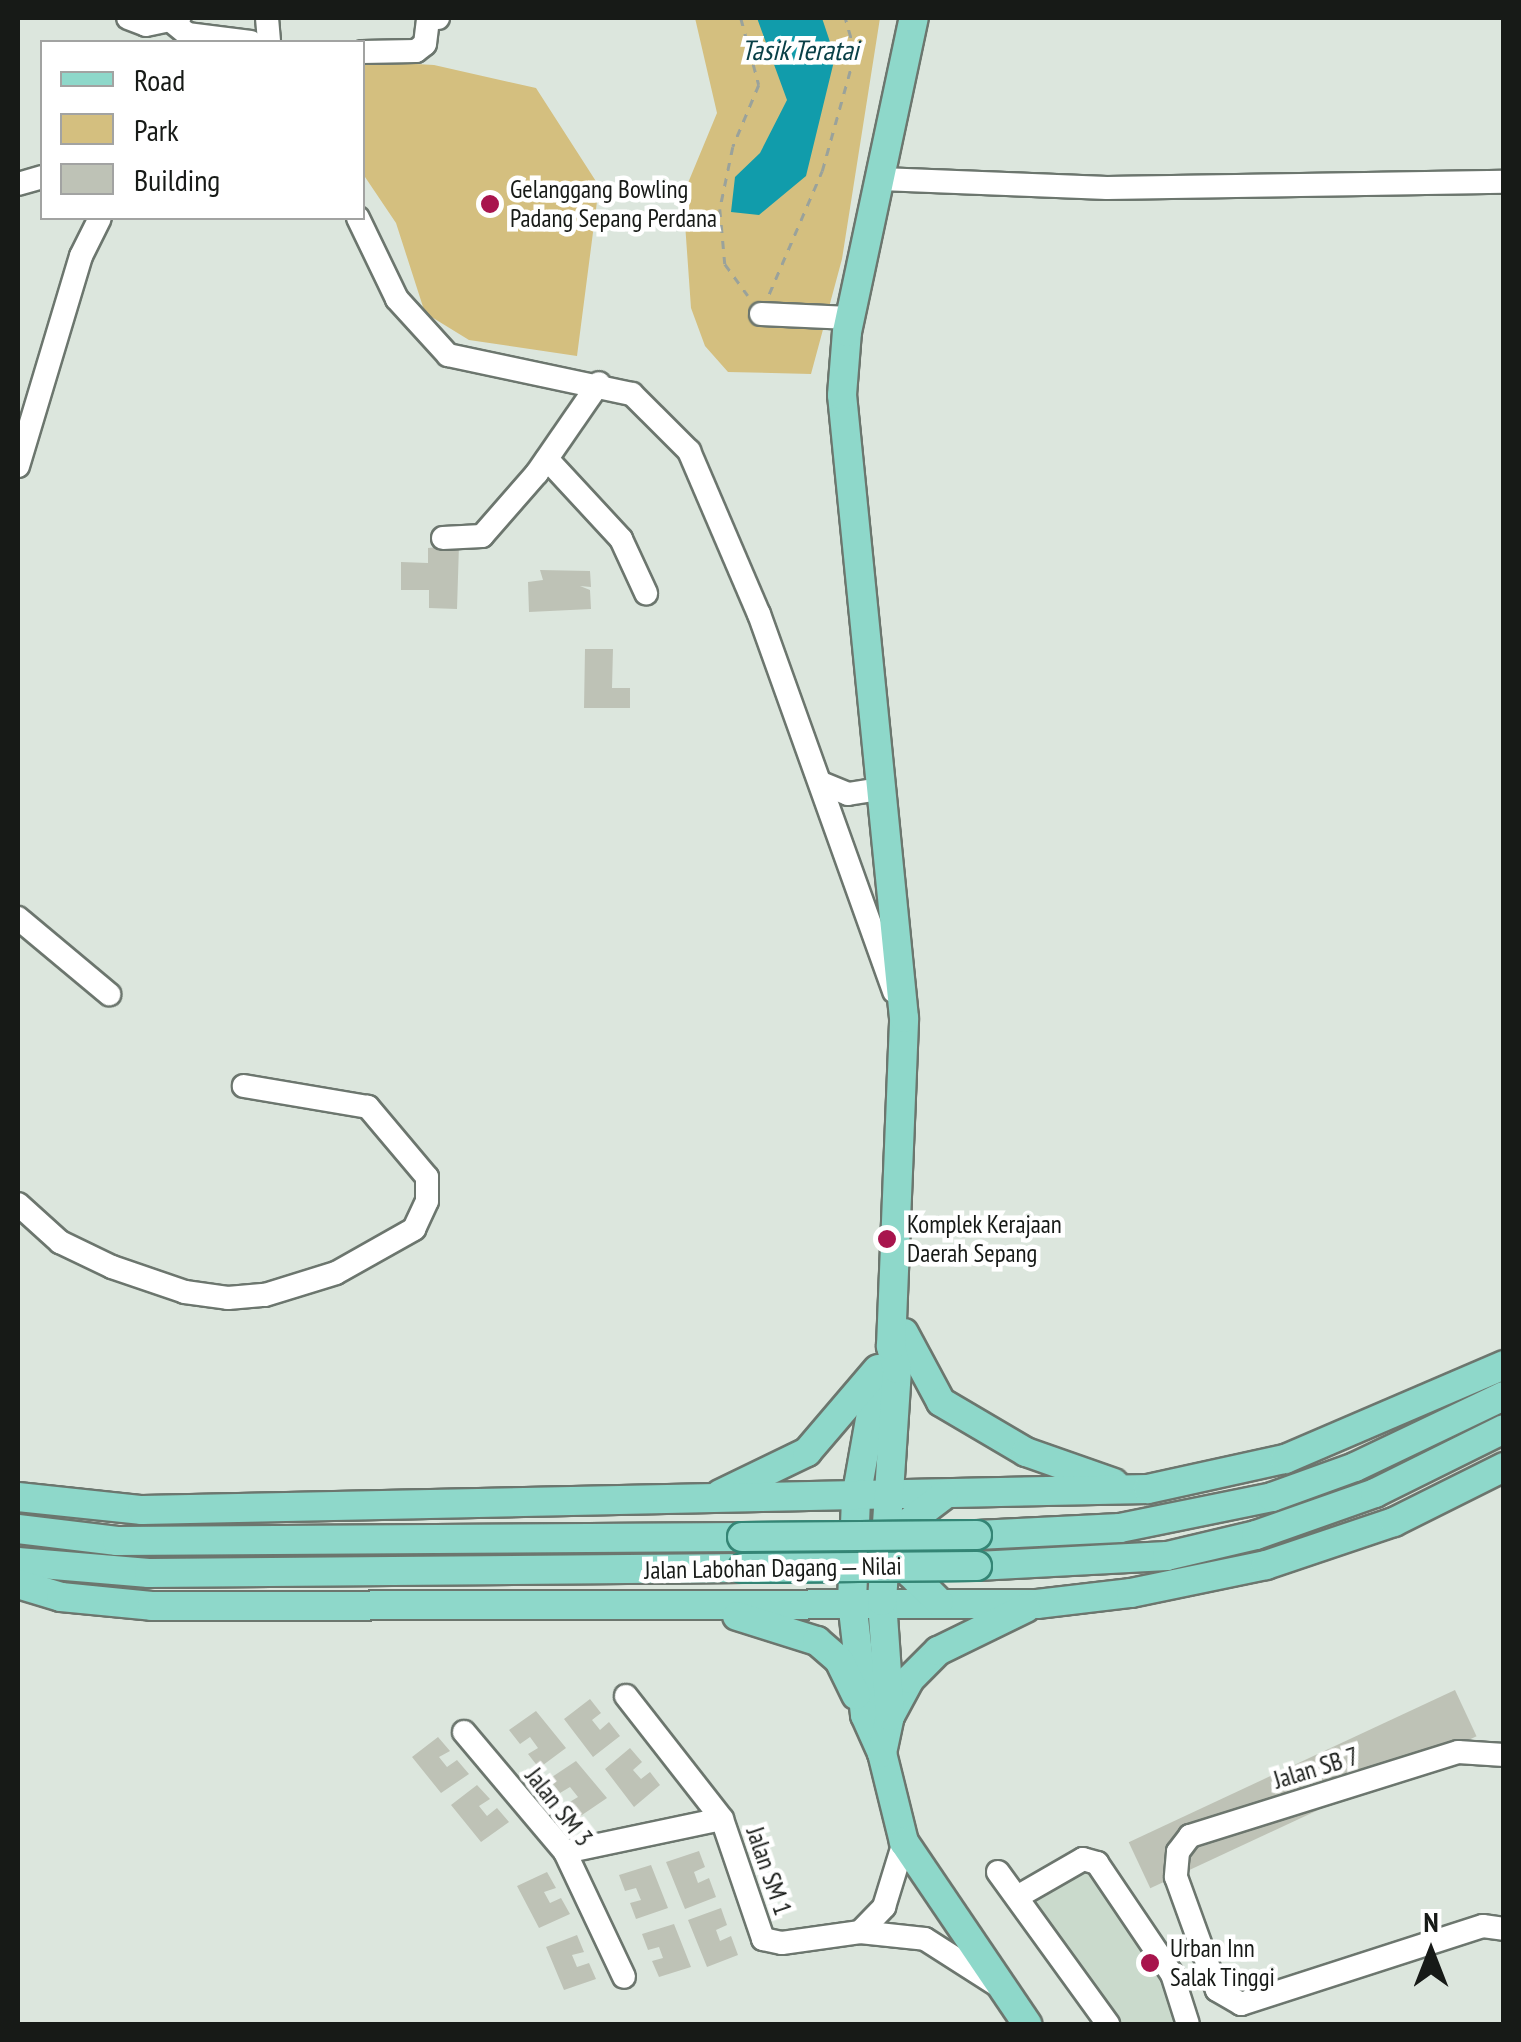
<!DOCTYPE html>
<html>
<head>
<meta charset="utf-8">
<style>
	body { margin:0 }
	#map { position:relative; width:1521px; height:2042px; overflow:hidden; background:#dce6dd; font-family:"PT Sans Narrow",sans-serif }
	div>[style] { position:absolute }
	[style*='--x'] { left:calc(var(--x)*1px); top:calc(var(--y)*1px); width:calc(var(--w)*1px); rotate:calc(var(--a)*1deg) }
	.built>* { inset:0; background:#cadacc }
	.green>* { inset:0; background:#d4bf7f }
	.water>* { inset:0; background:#119cab }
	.building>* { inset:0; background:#bec2b6; transform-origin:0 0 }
	.path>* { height:2.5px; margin-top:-1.25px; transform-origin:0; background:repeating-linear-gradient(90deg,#9aa29b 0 8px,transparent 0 16px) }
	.roads { filter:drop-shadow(2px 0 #6c766e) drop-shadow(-2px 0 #6c766e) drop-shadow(0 2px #6c766e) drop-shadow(0 -2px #6c766e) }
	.minor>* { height:22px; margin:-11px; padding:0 11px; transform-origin:11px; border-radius:11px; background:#fff }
	.major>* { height:28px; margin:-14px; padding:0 14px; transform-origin:14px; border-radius:14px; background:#8ed8ca }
	.bridges { filter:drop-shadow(2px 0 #348575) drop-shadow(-2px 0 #348575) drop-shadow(0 2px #348575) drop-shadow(0 -2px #348575) }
	.major-bridge>* { height:28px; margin:-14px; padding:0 14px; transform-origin:14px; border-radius:14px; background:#8ed8ca }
	.dots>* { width:28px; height:28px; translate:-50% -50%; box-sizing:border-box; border:5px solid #fff; border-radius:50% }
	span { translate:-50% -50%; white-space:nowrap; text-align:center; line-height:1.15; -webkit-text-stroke:9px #fff; paint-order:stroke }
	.poi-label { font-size:25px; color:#171a17 }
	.left { translate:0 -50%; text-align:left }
	.street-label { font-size:25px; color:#171a17 }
	.water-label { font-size:28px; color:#094047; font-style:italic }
	.frame { position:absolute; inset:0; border:20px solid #171a17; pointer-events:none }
	.legend { position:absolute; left:40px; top:40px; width:325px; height:180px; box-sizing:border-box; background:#fff; border:2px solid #a2a3a2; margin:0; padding:12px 18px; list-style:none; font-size:30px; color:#171a17 }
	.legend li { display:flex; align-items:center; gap:20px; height:50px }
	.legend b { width:50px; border:2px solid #a2a3a2 }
	.north { position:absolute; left:1381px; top:1902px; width:100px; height:100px; -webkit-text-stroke:8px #fff; paint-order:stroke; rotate:0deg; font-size:28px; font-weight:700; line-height:40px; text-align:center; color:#171a17 }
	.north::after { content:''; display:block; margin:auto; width:35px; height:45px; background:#171a17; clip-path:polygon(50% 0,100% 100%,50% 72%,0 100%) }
</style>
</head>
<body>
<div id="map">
	<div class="built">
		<i style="clip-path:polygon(1095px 1866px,1170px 1977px,1183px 2024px,1115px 2024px,1026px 1898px)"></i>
	</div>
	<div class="green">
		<i style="clip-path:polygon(695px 18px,880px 18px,842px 259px,811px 374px,728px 372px,705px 346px,691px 308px,683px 195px,717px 113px)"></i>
		<i style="clip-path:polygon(362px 61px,434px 65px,536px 88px,599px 186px,577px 356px,469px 340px,425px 313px,396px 223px,363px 174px)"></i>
	</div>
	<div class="water">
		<i style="clip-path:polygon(757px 18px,822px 18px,835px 57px,806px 176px,759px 215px,731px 212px,735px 177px,760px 153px,787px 100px)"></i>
	</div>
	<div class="building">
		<i style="clip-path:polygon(459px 545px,457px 609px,429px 608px,429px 590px,401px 590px,401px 562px,428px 563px,428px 548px)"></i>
		<i style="clip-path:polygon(540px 570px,590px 571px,591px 587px,580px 586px,590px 590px,591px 609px,529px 612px,528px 582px,543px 580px)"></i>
		<i style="clip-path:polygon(585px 649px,613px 649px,612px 688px,630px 688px,630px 708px,584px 708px)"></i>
		<i style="left:1455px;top:1690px;width:51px;height:360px;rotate:65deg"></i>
		<i style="clip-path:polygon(590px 1699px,601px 1713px,592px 1720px,600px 1730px,609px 1722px,620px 1736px,593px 1757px,564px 1719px)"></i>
		<i style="clip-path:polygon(536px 1711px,566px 1748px,539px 1768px,528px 1754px,538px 1748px,530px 1737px,520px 1744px,509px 1730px)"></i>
		<i style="clip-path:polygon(438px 1737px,450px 1751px,439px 1757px,447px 1767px,457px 1760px,469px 1774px,441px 1793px,412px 1757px)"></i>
		<i style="clip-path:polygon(630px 1748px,642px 1762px,633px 1770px,641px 1779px,650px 1772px,660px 1785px,634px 1807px,605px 1769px)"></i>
		<i style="clip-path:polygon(576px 1761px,607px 1798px,579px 1817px,568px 1803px,578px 1797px,570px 1787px,560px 1793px,549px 1779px)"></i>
		<i style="clip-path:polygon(477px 1785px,490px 1799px,479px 1806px,487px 1816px,497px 1808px,509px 1822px,481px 1842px,451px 1805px)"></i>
		<i style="clip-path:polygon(699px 1851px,705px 1867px,694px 1872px,698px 1883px,709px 1878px,716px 1897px,685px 1909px,666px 1862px)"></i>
		<i style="clip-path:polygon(651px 1865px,668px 1908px,636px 1919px,630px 1903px,641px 1900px,636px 1888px,625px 1891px,619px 1875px)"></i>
		<i style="clip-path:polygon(547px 1872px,556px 1888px,544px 1892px,550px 1903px,561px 1898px,570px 1914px,539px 1928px,517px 1886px)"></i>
		<i style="clip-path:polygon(721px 1908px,727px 1925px,716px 1930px,720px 1941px,731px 1936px,738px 1955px,707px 1967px,688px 1920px)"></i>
		<i style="clip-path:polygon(674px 1924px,691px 1967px,659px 1977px,652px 1961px,663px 1958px,659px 1947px,648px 1950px,642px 1934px)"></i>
		<i style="clip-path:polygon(577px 1935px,584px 1952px,572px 1955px,577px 1967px,589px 1963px,596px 1979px,564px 1990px,546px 1947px)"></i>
	</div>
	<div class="path">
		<i style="--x:741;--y:18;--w:69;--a:75"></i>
		<i style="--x:759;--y:85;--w:67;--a:112.8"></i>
		<i style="--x:733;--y:147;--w:63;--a:101.8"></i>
		<i style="--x:720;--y:209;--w:55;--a:84.8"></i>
		<i style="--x:725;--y:264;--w:39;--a:54"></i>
		<i style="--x:769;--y:294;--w:134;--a:-66.7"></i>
		<i style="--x:822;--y:171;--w:123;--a:-74.4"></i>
		<i style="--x:855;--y:53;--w:36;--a:-106"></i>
	</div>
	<div class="roads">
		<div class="minor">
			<i style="--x:128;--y:18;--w:19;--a:21"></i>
			<i style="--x:146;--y:25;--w:34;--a:-12"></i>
			<i style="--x:267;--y:18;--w:24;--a:85"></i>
			<i style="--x:170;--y:20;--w:22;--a:39"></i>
			<i style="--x:187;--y:34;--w:64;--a:7.2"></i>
			<i style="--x:362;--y:52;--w:54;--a:-1.1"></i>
			<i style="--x:416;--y:51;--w:11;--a:-38"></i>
			<i style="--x:425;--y:44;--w:26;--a:-83"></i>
			<i style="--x:428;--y:18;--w:10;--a:0"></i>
			<i style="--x:881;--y:179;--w:226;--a:2.3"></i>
			<i style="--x:1107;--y:188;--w:397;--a:-0.9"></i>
			<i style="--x:18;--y:184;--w:25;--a:-16"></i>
			<i style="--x:358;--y:218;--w:90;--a:64.3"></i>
			<i style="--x:397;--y:299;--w:76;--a:47.7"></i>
			<i style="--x:448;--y:355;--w:188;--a:12"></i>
			<i style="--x:632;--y:394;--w:81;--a:45"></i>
			<i style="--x:689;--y:451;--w:177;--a:66.8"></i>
			<i style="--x:759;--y:614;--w:401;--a:70.3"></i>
			<i style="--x:761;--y:314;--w:89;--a:2.6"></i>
			<i style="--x:547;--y:459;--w:109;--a:47.2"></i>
			<i style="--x:621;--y:539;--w:60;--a:65.2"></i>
			<i style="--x:18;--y:466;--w:219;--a:-73.3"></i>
			<i style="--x:81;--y:256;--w:42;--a:-63.4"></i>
			<i style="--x:443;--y:538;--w:39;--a:-3"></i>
			<i style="--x:482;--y:536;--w:84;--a:-48.9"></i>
			<i style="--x:537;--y:473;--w:109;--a:-55.4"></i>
			<i style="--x:821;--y:783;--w:29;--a:22"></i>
			<i style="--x:848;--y:794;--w:32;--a:-9"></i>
			<i style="--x:18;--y:918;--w:119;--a:39.9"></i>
			<i style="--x:18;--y:1204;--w:57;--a:42.1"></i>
			<i style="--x:60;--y:1242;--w:58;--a:25.7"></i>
			<i style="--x:112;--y:1267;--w:77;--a:18.9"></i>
			<i style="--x:185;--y:1292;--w:43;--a:7.9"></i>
			<i style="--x:228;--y:1298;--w:37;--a:-5"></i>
			<i style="--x:265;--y:1295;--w:74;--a:-17.2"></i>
			<i style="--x:336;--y:1273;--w:90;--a:-29.4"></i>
			<i style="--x:414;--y:1229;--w:31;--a:-65"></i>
			<i style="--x:427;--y:1201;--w:24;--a:-90"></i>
			<i style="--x:427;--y:1177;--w:92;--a:-130.1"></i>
			<i style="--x:368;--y:1107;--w:126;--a:-170.4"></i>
			<i style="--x:626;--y:1696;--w:156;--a:52"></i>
			<i style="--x:722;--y:1819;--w:127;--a:71.1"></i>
			<i style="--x:763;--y:1939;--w:19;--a:12"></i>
			<i style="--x:782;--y:1943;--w:79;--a:-8"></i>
			<i style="--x:860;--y:1932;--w:65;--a:6.1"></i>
			<i style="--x:925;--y:1939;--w:85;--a:32.6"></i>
			<i style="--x:464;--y:1732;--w:157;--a:49.9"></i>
			<i style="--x:565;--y:1852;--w:138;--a:64.7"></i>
			<i style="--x:1504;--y:1755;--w:46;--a:-176.3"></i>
			<i style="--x:1458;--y:1752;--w:281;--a:162.6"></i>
			<i style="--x:1190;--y:1836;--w:20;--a:127"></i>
			<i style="--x:1178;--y:1852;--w:25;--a:95"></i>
			<i style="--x:1176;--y:1877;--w:120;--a:70.1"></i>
			<i style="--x:1217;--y:1990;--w:28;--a:30"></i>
			<i style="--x:1241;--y:2004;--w:254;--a:-17.9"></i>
			<i style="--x:1483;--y:1926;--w:21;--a:8"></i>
			<i style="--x:565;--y:1852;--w:160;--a:-11.9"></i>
			<i style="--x:998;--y:1872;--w:188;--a:54.1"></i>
			<i style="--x:1017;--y:1897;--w:76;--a:-29.9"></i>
			<i style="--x:1083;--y:1859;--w:15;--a:16"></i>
			<i style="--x:1097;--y:1863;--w:134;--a:56"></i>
			<i style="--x:1172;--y:1974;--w:52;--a:72.3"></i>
			<i style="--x:860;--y:1932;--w:35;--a:-46"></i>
			<i style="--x:884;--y:1907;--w:68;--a:-72.9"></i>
		</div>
		<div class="major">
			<i style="--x:904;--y:1333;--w:78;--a:61.8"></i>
			<i style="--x:941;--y:1402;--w:99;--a:30.5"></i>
			<i style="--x:1026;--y:1452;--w:93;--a:19.4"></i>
			<i style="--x:879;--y:1369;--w:131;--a:100.1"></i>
			<i style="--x:856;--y:1498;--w:103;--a:92.2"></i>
			<i style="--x:852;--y:1601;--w:115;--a:83.5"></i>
			<i style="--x:865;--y:1715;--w:42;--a:65.9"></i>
			<i style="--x:882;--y:1753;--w:92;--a:76.1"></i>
			<i style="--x:904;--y:1842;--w:220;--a:55.9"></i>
			<i style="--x:720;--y:1494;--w:97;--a:-25.8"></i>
			<i style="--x:807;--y:1452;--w:109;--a:-49.5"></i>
			<i style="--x:18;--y:1497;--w:125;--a:6"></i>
			<i style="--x:142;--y:1510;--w:1006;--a:-1.2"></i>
			<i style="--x:1148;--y:1489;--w:140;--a:-12.4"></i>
			<i style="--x:1285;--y:1459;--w:238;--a:-23.2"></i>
			<i style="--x:18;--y:1529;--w:100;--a:6.9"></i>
			<i style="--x:117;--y:1541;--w:625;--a:-0.37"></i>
			<i style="--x:977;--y:1535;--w:143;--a:-2.8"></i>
			<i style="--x:1120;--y:1528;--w:155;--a:-11.5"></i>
			<i style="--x:1272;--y:1497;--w:88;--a:-19.9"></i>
			<i style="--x:1355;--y:1467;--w:165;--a:-25.5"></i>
			<i style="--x:18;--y:1562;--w:131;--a:4.8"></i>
			<i style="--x:149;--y:1573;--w:594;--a:-0.48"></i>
			<i style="--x:977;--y:1566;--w:190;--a:-3"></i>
			<i style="--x:1167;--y:1556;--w:91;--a:-13.3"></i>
			<i style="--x:1256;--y:1535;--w:126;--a:-19.4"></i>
			<i style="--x:1375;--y:1493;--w:144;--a:-26.4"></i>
			<i style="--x:18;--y:1584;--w:45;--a:16.8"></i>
			<i style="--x:61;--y:1597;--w:91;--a:5.6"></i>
			<i style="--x:152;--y:1606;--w:885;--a:-0.13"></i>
			<i style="--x:1037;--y:1604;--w:95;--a:-6.7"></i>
			<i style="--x:1131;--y:1593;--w:138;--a:-11.7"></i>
			<i style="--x:1266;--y:1565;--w:135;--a:-18.6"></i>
			<i style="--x:1394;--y:1522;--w:123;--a:-26.6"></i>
			<i style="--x:939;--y:1602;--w:40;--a:-135"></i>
			<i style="--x:911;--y:1574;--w:26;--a:-103"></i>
			<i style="--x:905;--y:1549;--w:27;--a:-82"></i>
			<i style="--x:909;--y:1522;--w:43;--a:-37.4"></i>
			<i style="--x:737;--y:1616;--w:84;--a:17.4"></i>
			<i style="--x:817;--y:1641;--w:29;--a:41"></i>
			<i style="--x:839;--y:1660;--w:39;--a:64"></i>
			<i style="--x:890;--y:1716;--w:42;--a:-61.6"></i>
			<i style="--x:910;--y:1679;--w:40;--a:-45"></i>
			<i style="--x:938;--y:1651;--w:98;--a:-26"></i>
			<i style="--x:882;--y:1753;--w:38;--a:-78"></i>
			<i style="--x:890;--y:1716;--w:115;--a:-94"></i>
			<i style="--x:882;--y:1601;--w:232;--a:-86.3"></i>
			<i style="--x:897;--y:1369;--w:24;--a:-105"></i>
			<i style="--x:891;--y:1346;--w:328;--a:-87.7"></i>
			<i style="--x:904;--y:1018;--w:626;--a:-95.68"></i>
			<i style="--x:842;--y:395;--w:63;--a:-85.5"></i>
			<i style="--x:847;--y:332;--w:321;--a:-78"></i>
		</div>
	</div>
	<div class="bridges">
		<div class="major-bridge">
			<i style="--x:742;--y:1537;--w:235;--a:-0.5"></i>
			<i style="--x:743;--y:1568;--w:234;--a:-0.5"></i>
		</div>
	</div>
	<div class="dots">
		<i style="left:490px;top:204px;background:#a8154d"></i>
		<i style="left:887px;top:1239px;background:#a8154d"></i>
		<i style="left:1150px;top:1963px;background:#a8154d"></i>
	</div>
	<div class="poi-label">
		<span class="left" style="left:510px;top:204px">Gelanggang Bowling<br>Padang Sepang Perdana</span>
		<span class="left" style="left:907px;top:1239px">Komplek Kerajaan<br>Daerah Sepang</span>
		<span class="left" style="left:1170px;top:1963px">Urban Inn<br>Salak Tinggi</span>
	</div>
	<div class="street-label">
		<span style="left:773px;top:1568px;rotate:-1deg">Jalan Labohan Dagang ‒ Nilai</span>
		<span style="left:1316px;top:1768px;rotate:-17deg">Jalan SB 7</span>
		<span style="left:559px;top:1807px;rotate:52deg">Jalan SM 3</span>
		<span style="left:769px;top:1871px;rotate:71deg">Jalan SM 1</span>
	</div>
	<div class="water-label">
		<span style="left:800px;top:50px">Tasik Teratai</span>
	</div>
	<div class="frame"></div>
	<ul class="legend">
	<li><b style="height:12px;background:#8ed8ca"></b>Road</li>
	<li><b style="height:28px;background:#d4bf7f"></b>Park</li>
	<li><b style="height:28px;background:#bec2b6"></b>Building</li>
	</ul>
	<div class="north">N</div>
</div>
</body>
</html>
